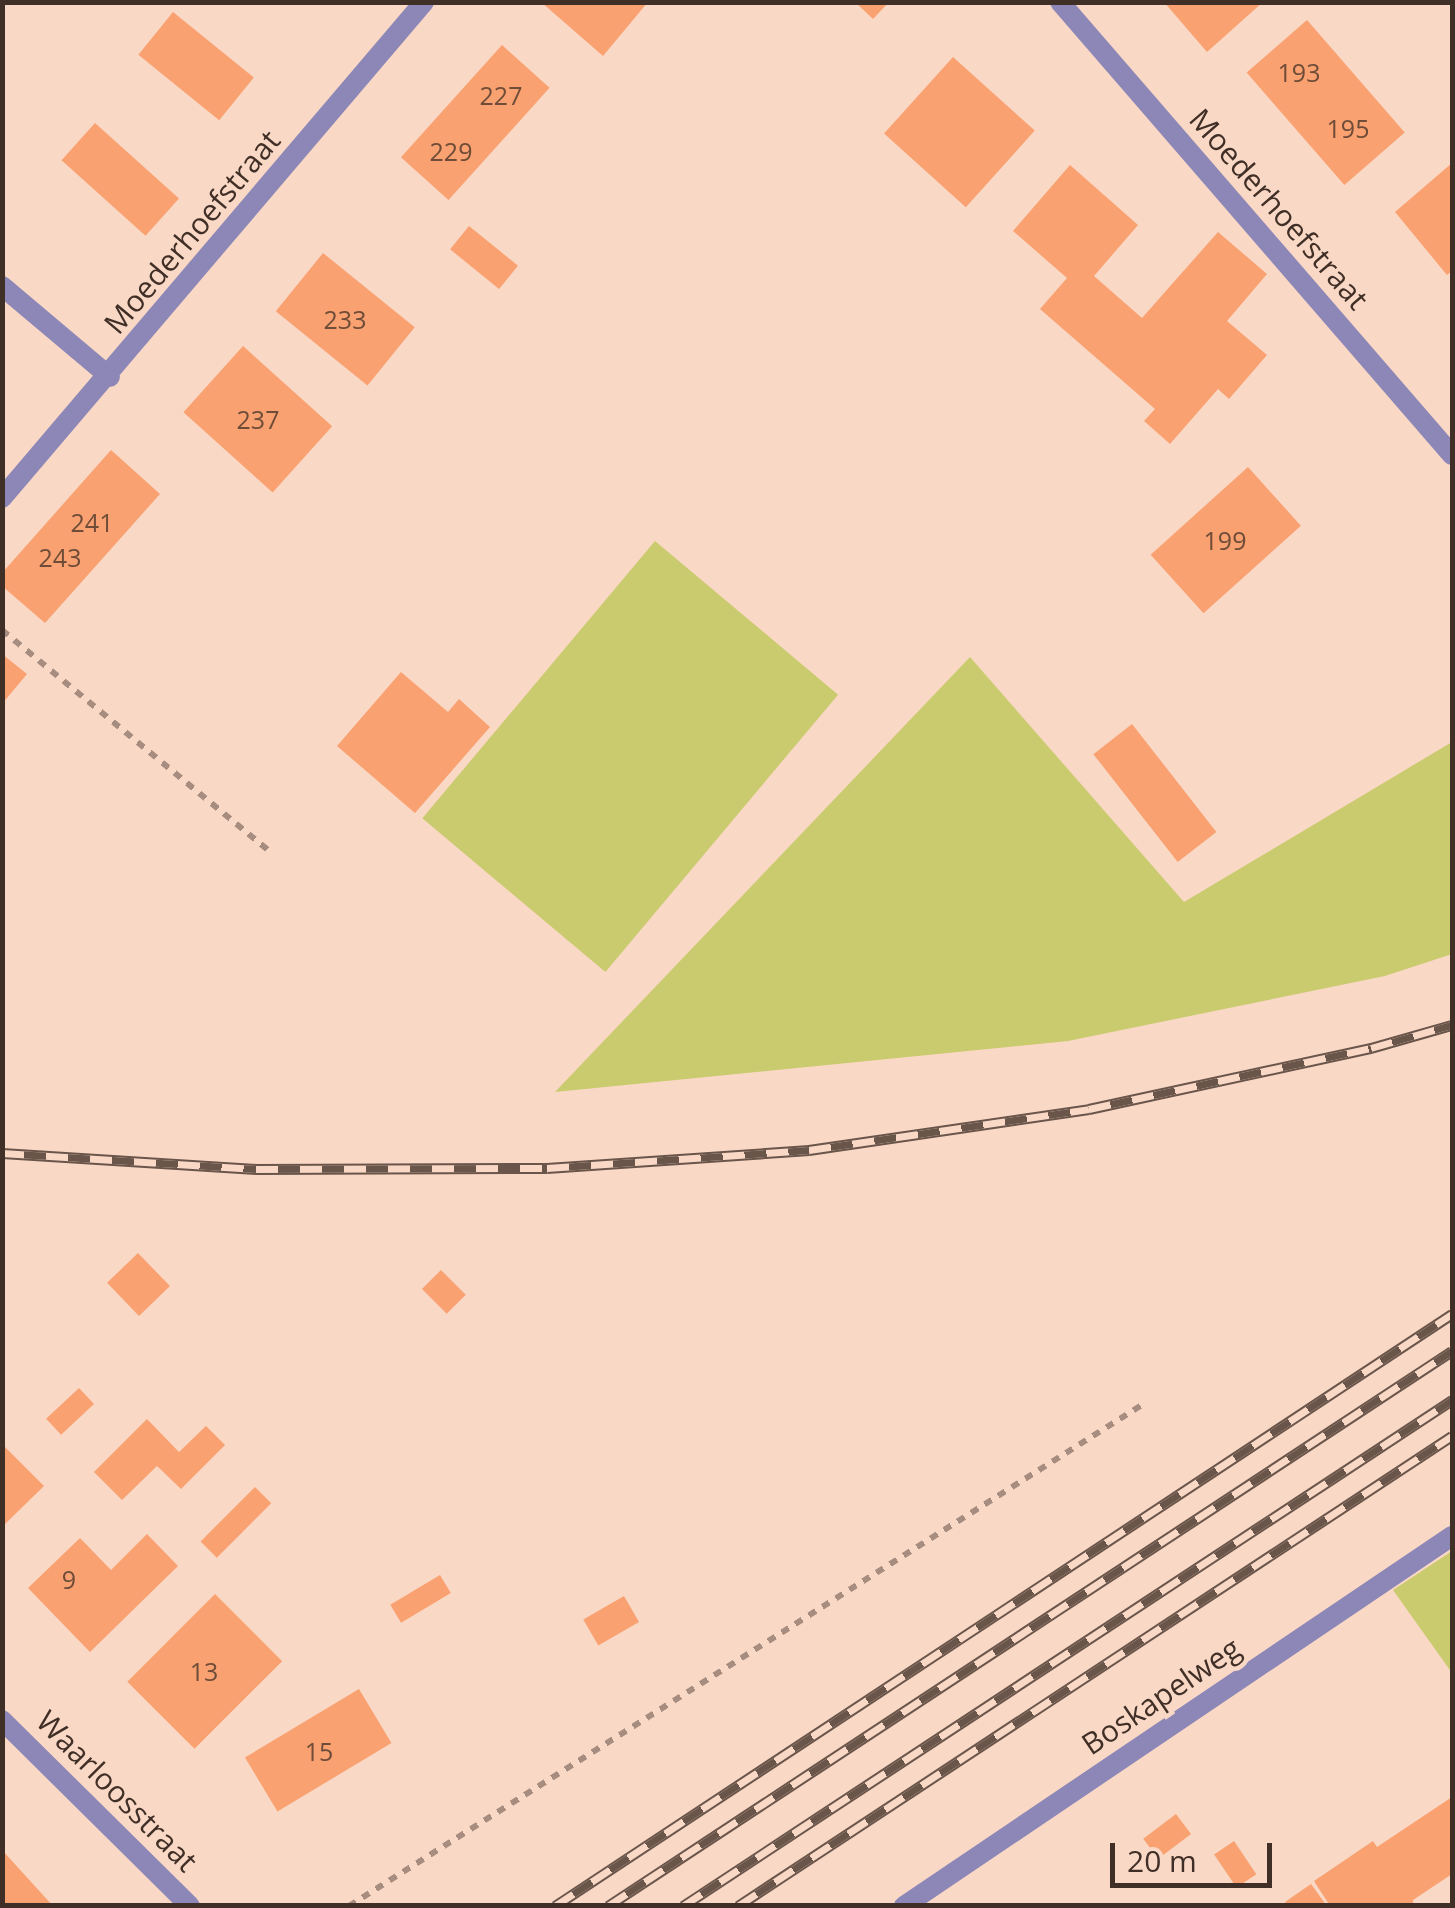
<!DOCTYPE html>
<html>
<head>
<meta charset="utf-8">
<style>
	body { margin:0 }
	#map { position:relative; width:1455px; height:1908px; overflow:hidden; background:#fad8c6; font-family:"Open Sans",sans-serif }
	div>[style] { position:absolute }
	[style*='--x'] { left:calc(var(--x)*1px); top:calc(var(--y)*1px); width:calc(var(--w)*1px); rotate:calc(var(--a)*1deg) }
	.green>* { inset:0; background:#cacb6e; transform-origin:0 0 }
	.building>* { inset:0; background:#f9a170; transform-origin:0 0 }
	.path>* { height:6px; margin-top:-3px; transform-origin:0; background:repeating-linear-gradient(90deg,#a78d7f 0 8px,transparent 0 16px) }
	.lane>* { height:20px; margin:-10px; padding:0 10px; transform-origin:10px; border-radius:10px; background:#8c87b6 }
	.street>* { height:20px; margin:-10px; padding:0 10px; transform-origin:10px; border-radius:10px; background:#8c87b6 }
	.rail>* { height:11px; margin-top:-5.5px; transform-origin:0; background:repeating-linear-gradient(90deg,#fad8c6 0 22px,#6a554a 0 44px); box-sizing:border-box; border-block:2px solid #6a554a }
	span { translate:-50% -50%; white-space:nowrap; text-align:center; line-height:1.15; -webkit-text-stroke:9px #fad8c6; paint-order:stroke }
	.number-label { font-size:25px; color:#6e4c38 }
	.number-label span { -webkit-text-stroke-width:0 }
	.street-label { font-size:30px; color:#402f26 }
	.frame { position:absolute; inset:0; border:5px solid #402f26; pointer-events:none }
	.scale { position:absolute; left:1110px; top:1843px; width:162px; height:45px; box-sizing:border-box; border:5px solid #402f26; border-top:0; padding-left:12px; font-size:30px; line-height:35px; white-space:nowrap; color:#402f26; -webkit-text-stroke:8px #fad8c6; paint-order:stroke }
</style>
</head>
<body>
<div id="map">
	<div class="green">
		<i style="left:655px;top:541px;width:239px;height:362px;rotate:40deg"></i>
		<i style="clip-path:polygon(970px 657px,1184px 902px,1452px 742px,1452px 954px,1385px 976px,1068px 1041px,555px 1092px)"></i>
		<i style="clip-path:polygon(1452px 1551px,1452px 1673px,1393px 1590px)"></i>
	</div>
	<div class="building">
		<i style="clip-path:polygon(541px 2px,648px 2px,603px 56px)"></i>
		<i style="clip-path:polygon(855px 2px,889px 2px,873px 19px)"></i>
		<i style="clip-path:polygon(1164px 2px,1263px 2px,1207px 52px)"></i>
		<i style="left:173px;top:12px;width:104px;height:55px;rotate:39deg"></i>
		<i style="left:1307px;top:20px;width:149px;height:80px;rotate:49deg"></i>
		<i style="left:502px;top:45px;width:64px;height:151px;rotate:42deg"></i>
		<i style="left:953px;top:57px;width:110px;height:103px;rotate:42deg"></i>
		<i style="left:95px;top:123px;width:113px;height:50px;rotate:42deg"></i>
		<i style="clip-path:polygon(1452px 163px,1452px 271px,1447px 275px,1395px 212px)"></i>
		<i style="clip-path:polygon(1070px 165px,1138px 225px,1094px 276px,1142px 318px,1218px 232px,1267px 274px,1227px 321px,1267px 355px,1229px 399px,1218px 389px,1170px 444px,1144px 421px,1155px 409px,1040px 309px,1067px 278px,1013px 231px)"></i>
		<i style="left:469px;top:226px;width:63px;height:30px;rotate:39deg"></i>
		<i style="left:323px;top:253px;width:118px;height:75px;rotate:39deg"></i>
		<i style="left:243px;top:346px;width:120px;height:89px;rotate:42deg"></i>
		<i style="clip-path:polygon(111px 450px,160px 494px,45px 623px,2px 586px,2px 573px)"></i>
		<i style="left:1248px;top:467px;width:79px;height:131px;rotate:48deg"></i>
		<i style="clip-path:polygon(2px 654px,27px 674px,2px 704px)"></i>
		<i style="clip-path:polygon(401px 672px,448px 712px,459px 699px,490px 727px,415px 813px,337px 746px)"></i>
		<i style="left:1132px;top:724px;width:137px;height:49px;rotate:52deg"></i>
		<i style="left:138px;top:1253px;width:46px;height:43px;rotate:46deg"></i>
		<i style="left:441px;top:1270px;width:35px;height:27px;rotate:45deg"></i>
		<i style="left:79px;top:1388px;width:22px;height:45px;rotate:47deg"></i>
		<i style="clip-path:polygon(147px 1419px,179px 1452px,206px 1426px,225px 1445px,181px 1489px,157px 1466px,122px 1500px,94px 1472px)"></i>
		<i style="clip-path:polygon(2px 1444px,44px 1486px,2px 1527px)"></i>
		<i style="left:255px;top:1487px;width:23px;height:77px;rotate:45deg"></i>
		<i style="clip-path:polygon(147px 1534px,178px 1566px,90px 1652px,28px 1588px,80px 1538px,111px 1570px)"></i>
		<i style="left:440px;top:1575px;width:21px;height:58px;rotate:59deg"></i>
		<i style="left:215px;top:1594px;width:95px;height:124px;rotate:45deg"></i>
		<i style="left:624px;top:1596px;width:30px;height:47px;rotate:60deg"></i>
		<i style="left:359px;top:1689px;width:63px;height:133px;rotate:59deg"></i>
		<i style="clip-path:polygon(1452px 1797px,1452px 1874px,1413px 1900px,1413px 1906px,1330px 1906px,1314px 1881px,1373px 1841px,1377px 1847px)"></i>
		<i style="left:1176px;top:1814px;width:25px;height:41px;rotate:53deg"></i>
		<i style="left:1234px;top:1841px;width:40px;height:24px;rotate:56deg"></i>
		<i style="clip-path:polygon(2px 1850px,53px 1906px,2px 1906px)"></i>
		<i style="clip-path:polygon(1311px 1884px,1327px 1906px,1288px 1906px,1285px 1902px)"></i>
	</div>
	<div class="path">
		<i style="--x:2;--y:630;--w:350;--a:39.6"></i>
		<i style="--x:349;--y:1906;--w:942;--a:-32.29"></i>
	</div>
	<div class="lane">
		<i style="--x:2;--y:286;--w:141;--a:40.1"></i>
		<i style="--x:904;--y:1906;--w:661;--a:-34.03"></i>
	</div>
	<div class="street">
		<i style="--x:1060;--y:2;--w:599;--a:49.13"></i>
		<i style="--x:2;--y:498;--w:651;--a:-49.61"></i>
		<i style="--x:2;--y:1720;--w:264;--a:44.7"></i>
	</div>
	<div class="rail">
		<i style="--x:2;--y:1153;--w:255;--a:3.6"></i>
		<i style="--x:256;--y:1169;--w:291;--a:-0.2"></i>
		<i style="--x:547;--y:1168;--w:263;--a:-3.9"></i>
		<i style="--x:809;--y:1150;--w:283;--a:-8.3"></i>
		<i style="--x:1089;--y:1109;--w:289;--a:-12.2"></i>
		<i style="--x:1371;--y:1048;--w:84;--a:-15.9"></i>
		<i style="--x:555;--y:1906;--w:1075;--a:-33.42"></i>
		<i style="--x:608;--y:1906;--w:1010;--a:-33.33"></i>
		<i style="--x:683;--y:1906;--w:921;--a:-33.34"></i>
		<i style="--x:738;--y:1906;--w:855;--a:-33.36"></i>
	</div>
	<div class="number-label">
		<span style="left:1299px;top:72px">193</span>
		<span style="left:501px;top:95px">227</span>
		<span style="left:1348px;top:128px">195</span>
		<span style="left:451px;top:151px">229</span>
		<span style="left:345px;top:319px">233</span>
		<span style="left:258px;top:419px">237</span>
		<span style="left:92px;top:522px">241</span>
		<span style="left:1225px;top:540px">199</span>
		<span style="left:60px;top:557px">243</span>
		<span style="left:69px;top:1579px">9</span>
		<span style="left:204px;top:1671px">13</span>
		<span style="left:319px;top:1751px">15</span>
	</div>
	<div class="street-label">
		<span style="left:1279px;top:209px;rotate:49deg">Moederhoefstraat</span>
		<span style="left:192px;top:232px;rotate:-50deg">Moederhoefstraat</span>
		<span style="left:1161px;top:1696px;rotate:-34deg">Boskapelweg</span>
		<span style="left:117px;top:1791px;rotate:45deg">Waarloosstraat</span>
	</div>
	<div class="frame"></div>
	<div class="scale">20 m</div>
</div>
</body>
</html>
